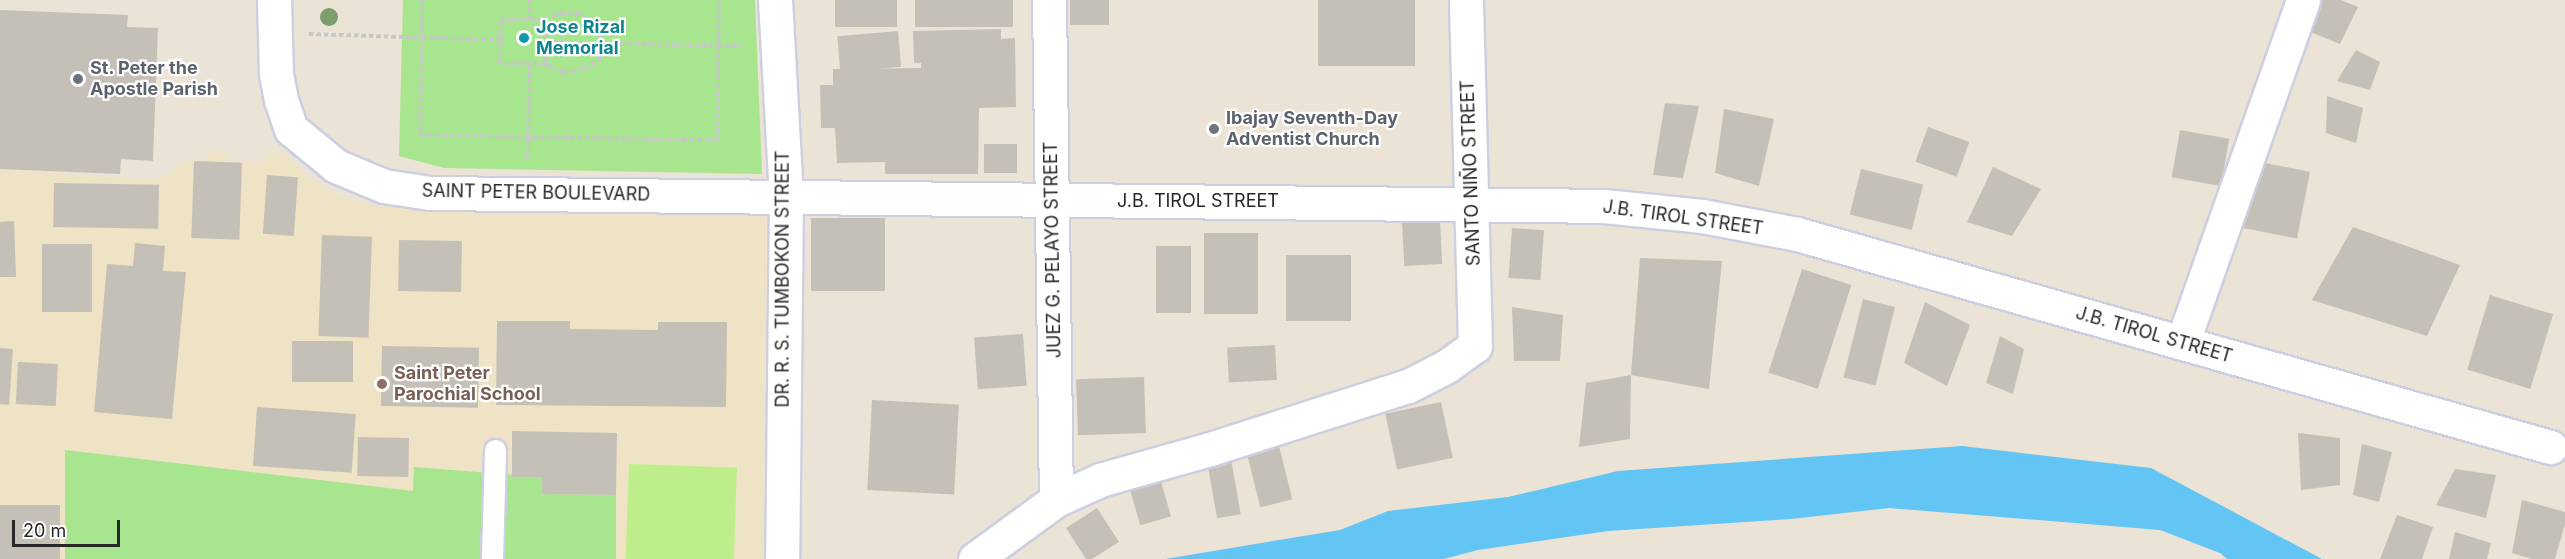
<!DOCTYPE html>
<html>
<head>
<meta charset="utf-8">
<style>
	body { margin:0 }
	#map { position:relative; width:2565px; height:559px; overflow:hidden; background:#ebe3d6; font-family:Inter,sans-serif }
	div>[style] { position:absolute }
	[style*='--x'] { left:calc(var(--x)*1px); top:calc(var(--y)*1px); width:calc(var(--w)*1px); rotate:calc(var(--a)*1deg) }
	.education>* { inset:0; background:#eee3c4 }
	.green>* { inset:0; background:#a7e58f }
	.pitch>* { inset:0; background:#bdee89; transform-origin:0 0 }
	.water>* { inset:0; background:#62c5f4 }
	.building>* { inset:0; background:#c5c0b7; transform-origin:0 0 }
	.path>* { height:4px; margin-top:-2px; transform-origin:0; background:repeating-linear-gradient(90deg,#c7c7c7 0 4.5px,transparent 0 7.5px) }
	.roads { filter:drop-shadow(2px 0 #cccfe1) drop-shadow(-2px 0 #cccfe1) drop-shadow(0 2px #cccfe1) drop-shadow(0 -2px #cccfe1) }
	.lane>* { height:21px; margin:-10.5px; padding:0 10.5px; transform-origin:10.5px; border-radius:10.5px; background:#fff }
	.street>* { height:33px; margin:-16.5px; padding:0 16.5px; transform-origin:16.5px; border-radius:16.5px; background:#fff }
	.secondary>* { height:33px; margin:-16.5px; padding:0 16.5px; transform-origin:16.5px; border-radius:16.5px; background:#fff }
	.trees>* { width:18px; height:18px; margin:-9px; border-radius:50%; background:#7c9e6c }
	.dots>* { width:16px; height:16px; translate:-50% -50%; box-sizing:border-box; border:3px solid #fff; border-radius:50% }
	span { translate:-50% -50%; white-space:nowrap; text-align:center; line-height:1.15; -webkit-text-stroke:4.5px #fff; paint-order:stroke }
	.culture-label { font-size:18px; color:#0d838f; font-weight:700 }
	.left { translate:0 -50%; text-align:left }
	.worship-label { font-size:18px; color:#5b616d; font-weight:700 }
	.street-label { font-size:18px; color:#272727 }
	.education-label { font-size:18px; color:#785e54; font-weight:700 }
	.scale { position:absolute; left:12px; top:520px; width:108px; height:27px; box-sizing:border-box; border:3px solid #272727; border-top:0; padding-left:8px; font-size:18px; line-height:21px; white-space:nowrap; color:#272727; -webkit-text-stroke:4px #fff; paint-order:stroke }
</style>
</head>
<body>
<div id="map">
	<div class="education">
		<i style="clip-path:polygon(214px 151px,225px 152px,233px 162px,262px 163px,271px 152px,284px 153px,308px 177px,334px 195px,375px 206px,766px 209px,763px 559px,0 559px,0 170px,157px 180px,192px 159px,204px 160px)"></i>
	</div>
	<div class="green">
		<i style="clip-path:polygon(403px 0,755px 0,762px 174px,444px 168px,399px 156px)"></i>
		<i style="clip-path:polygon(65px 450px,413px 491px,414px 467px,542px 477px,542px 494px,616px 495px,616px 559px,65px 559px)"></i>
	</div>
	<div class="pitch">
		<i style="left:629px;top:464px;width:108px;height:95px;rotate:2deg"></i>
	</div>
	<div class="water">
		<i style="clip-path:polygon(1962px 446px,2151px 468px,2322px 559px,2227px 559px,2220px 553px,2160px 530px,1889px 508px,1791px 519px,1608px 531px,1478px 550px,1444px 559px,1165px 559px,1340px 530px,1388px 511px,1508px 497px,1618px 471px)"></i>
	</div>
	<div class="building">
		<i style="left:835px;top:0;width:62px;height:27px"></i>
		<i style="left:915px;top:0;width:98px;height:27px"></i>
		<i style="left:1070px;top:0;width:39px;height:25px"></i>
		<i style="left:1318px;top:0;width:97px;height:66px"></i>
		<i style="clip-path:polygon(2311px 0,2341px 0,2358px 7px,2340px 44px,2298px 27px)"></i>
		<i style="clip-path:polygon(0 10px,128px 15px,127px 27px,158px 28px,153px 161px,121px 159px,120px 174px,0 169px)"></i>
		<i style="clip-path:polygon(1001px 29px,1001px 39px,1015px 38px,1016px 107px,979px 108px,978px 174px,885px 174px,885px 162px,837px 163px,835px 128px,821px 128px,820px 85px,833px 85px,833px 69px,921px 68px,921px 63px,914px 63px,913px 31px)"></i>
		<i style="left:898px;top:31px;width:36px;height:61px;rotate:85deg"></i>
		<i style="clip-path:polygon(2356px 50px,2380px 62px,2370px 90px,2337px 81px)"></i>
		<i style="clip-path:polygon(2327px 96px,2363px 108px,2356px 143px,2326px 133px)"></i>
		<i style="clip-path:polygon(1665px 103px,1699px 106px,1683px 178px,1653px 175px)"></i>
		<i style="clip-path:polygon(1724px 109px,1774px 119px,1759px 186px,1715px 173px)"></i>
		<i style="left:1928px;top:127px;width:44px;height:37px;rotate:20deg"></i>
		<i style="left:2180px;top:130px;width:50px;height:48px;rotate:10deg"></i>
		<i style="left:984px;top:144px;width:33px;height:29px"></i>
		<i style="left:194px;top:161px;width:48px;height:77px;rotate:2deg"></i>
		<i style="left:2255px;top:161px;width:56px;height:68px;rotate:11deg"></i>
		<i style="clip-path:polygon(1993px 167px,2041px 189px,2012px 236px,1967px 222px)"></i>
		<i style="left:1861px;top:169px;width:64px;height:47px;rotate:14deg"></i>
		<i style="left:267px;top:175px;width:31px;height:59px;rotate:4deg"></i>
		<i style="left:54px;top:183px;width:105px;height:44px;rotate:1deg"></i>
		<i style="left:811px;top:218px;width:74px;height:73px"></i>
		<i style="clip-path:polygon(14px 221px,16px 277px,0 277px,0 222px)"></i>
		<i style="left:1440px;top:221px;width:43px;height:38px;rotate:87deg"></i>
		<i style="clip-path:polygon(2353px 227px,2460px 265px,2427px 336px,2312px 300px)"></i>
		<i style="left:1512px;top:228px;width:32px;height:50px;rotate:4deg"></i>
		<i style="left:1204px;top:233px;width:54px;height:81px"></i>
		<i style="left:322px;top:235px;width:50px;height:101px;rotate:2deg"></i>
		<i style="left:399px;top:240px;width:63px;height:51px;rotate:1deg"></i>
		<i style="clip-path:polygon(135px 243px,165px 246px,163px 271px,186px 272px,172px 419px,94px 412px,107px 264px,133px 266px)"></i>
		<i style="left:42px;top:244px;width:50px;height:68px"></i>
		<i style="left:1156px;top:246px;width:35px;height:67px"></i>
		<i style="left:1286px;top:255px;width:65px;height:66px"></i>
		<i style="clip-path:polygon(1640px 258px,1722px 261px,1709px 389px,1631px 375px,1630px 439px,1579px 447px,1586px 383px,1631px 375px)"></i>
		<i style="left:1802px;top:269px;width:52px;height:109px;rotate:18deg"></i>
		<i style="left:2490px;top:295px;width:66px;height:78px;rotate:17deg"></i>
		<i style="left:1863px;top:299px;width:33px;height:81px;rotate:14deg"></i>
		<i style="clip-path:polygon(1925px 302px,1970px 325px,1947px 386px,1904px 363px)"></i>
		<i style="clip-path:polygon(1512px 307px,1563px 315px,1560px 361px,1514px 361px)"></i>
		<i style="clip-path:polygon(497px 321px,570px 321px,570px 329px,658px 330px,658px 322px,727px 322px,726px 407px,496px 405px)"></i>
		<i style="left:1023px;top:334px;width:52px;height:49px;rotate:86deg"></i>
		<i style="clip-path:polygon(2000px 336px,2024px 349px,2013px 394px,1986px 383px)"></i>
		<i style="left:292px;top:341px;width:61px;height:41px"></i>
		<i style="left:1275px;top:345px;width:35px;height:48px;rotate:87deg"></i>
		<i style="left:382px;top:346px;width:97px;height:60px;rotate:1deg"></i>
		<i style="left:0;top:348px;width:13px;height:56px;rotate:4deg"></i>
		<i style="left:18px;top:362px;width:40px;height:42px;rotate:3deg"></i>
		<i style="left:1144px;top:377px;width:56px;height:68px;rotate:88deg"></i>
		<i style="left:872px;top:400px;width:87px;height:90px;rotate:3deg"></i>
		<i style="left:1441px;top:402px;width:57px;height:57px;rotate:78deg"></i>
		<i style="left:257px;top:407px;width:99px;height:59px;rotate:4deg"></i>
		<i style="clip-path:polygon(512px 431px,617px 433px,616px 495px,542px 494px,542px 477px,512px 477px)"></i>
		<i style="clip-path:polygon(2298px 433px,2340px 438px,2340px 485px,2301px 490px)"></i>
		<i style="left:358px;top:437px;width:51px;height:39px;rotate:1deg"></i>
		<i style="clip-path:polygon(2362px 444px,2392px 452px,2379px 502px,2353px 495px)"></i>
		<i style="left:1279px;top:446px;width:55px;height:33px;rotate:76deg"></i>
		<i style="left:1231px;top:459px;width:56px;height:24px;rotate:80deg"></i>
		<i style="clip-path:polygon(2455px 469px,2496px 475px,2486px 518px,2436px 505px)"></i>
		<i style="left:1160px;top:478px;width:40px;height:32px;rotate:74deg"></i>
		<i style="clip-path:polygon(2522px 500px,2565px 512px,2565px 524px,2555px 559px,2532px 559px,2512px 553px)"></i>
		<i style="left:0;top:505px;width:60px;height:54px"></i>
		<i style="clip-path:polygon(1097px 508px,1119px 542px,1092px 559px,1086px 559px,1066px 528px)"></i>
		<i style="clip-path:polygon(2397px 515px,2433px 527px,2422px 559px,2380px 559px)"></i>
		<i style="clip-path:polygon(2455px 532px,2491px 543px,2487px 559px,2449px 559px)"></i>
	</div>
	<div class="path">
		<i style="--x:422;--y:0;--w:135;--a:90.8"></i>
		<i style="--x:420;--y:135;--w:297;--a:1"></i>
		<i style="--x:717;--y:140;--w:140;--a:-89.2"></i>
		<i style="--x:501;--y:19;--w:44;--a:0"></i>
		<i style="--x:545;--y:19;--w:45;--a:90"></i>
		<i style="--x:545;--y:64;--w:45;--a:-178.7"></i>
		<i style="--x:500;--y:63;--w:44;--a:-88.7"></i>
		<i style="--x:530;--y:19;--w:19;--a:-90"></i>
		<i style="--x:309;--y:34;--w:192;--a:1.8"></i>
		<i style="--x:545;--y:42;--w:197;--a:1.2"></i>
		<i style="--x:545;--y:64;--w:21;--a:25"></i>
		<i style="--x:564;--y:73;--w:21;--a:-11"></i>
		<i style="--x:585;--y:69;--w:18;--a:-34"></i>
		<i style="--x:600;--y:59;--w:32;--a:-90"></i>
		<i style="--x:600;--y:27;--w:24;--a:-147"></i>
		<i style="--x:580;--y:14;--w:18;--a:-177"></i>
		<i style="--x:562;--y:13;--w:18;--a:161"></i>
		<i style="--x:528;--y:159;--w:95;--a:-89.4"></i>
	</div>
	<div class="roads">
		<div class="lane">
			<i style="--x:492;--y:559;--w:109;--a:-88.4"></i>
		</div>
		<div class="street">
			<i style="--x:274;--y:0;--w:74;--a:88.5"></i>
			<i style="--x:276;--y:74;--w:26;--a:79"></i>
			<i style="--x:281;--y:100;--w:31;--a:71"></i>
			<i style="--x:291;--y:129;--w:58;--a:39.4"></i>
			<i style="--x:336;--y:166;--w:52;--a:22.6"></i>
			<i style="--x:384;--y:186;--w:47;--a:8.7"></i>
			<i style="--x:430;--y:193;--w:1174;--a:0.63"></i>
			<i style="--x:1604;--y:206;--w:99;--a:5.8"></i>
			<i style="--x:1702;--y:216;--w:97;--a:10.7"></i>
			<i style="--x:1797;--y:234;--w:783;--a:15.79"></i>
			<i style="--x:1049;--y:0;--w:500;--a:89.2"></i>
			<i style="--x:2183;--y:341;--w:361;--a:-70.6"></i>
			<i style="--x:975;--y:559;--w:100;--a:-36.1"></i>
			<i style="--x:1056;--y:500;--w:48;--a:-24.4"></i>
			<i style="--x:1100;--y:480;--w:114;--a:-15.7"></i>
			<i style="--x:1210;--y:449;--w:208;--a:-17.7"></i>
			<i style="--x:1408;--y:386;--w:44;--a:-27.1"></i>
			<i style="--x:1447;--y:366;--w:34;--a:-36"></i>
			<i style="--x:1475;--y:346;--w:346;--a:-91.5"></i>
		</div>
		<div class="secondary">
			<i style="--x:775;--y:0;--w:196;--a:86.8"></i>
			<i style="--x:786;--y:196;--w:363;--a:90.6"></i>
		</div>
	</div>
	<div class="trees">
		<i style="left:329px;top:17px"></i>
	</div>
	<div class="dots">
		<i style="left:524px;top:38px;background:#0f9aa8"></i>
		<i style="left:78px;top:79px;background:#6b7280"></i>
		<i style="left:1214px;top:129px;background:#6b7280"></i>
		<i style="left:382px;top:384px;background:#8d6e63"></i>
	</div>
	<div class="culture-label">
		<span class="left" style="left:536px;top:38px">Jose Rizal<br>Memorial</span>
	</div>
	<div class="worship-label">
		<span class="left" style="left:90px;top:79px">St. Peter the<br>Apostle Parish</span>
		<span class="left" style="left:1226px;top:129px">Ibajay Seventh-Day<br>Adventist Church</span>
	</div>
	<div class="street-label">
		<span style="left:1471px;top:173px;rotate:-92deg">SANTO NIÑO STREET</span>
		<span style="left:536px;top:193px;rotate:1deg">SAINT PETER BOULEVARD</span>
		<span style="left:1198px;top:201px">J.B. TIROL STREET</span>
		<span style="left:1683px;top:218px;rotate:8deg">J.B. TIROL STREET</span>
		<span style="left:1053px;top:250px;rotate:-91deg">JUEZ G. PELAYO STREET</span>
		<span style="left:783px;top:279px;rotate:-90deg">DR. R. S. TUMBOKON STREET</span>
		<span style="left:2154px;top:335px;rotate:16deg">J.B. TIROL STREET</span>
	</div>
	<div class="education-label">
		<span class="left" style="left:394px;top:384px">Saint Peter<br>Parochial School</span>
	</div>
	<div class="scale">20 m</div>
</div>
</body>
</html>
